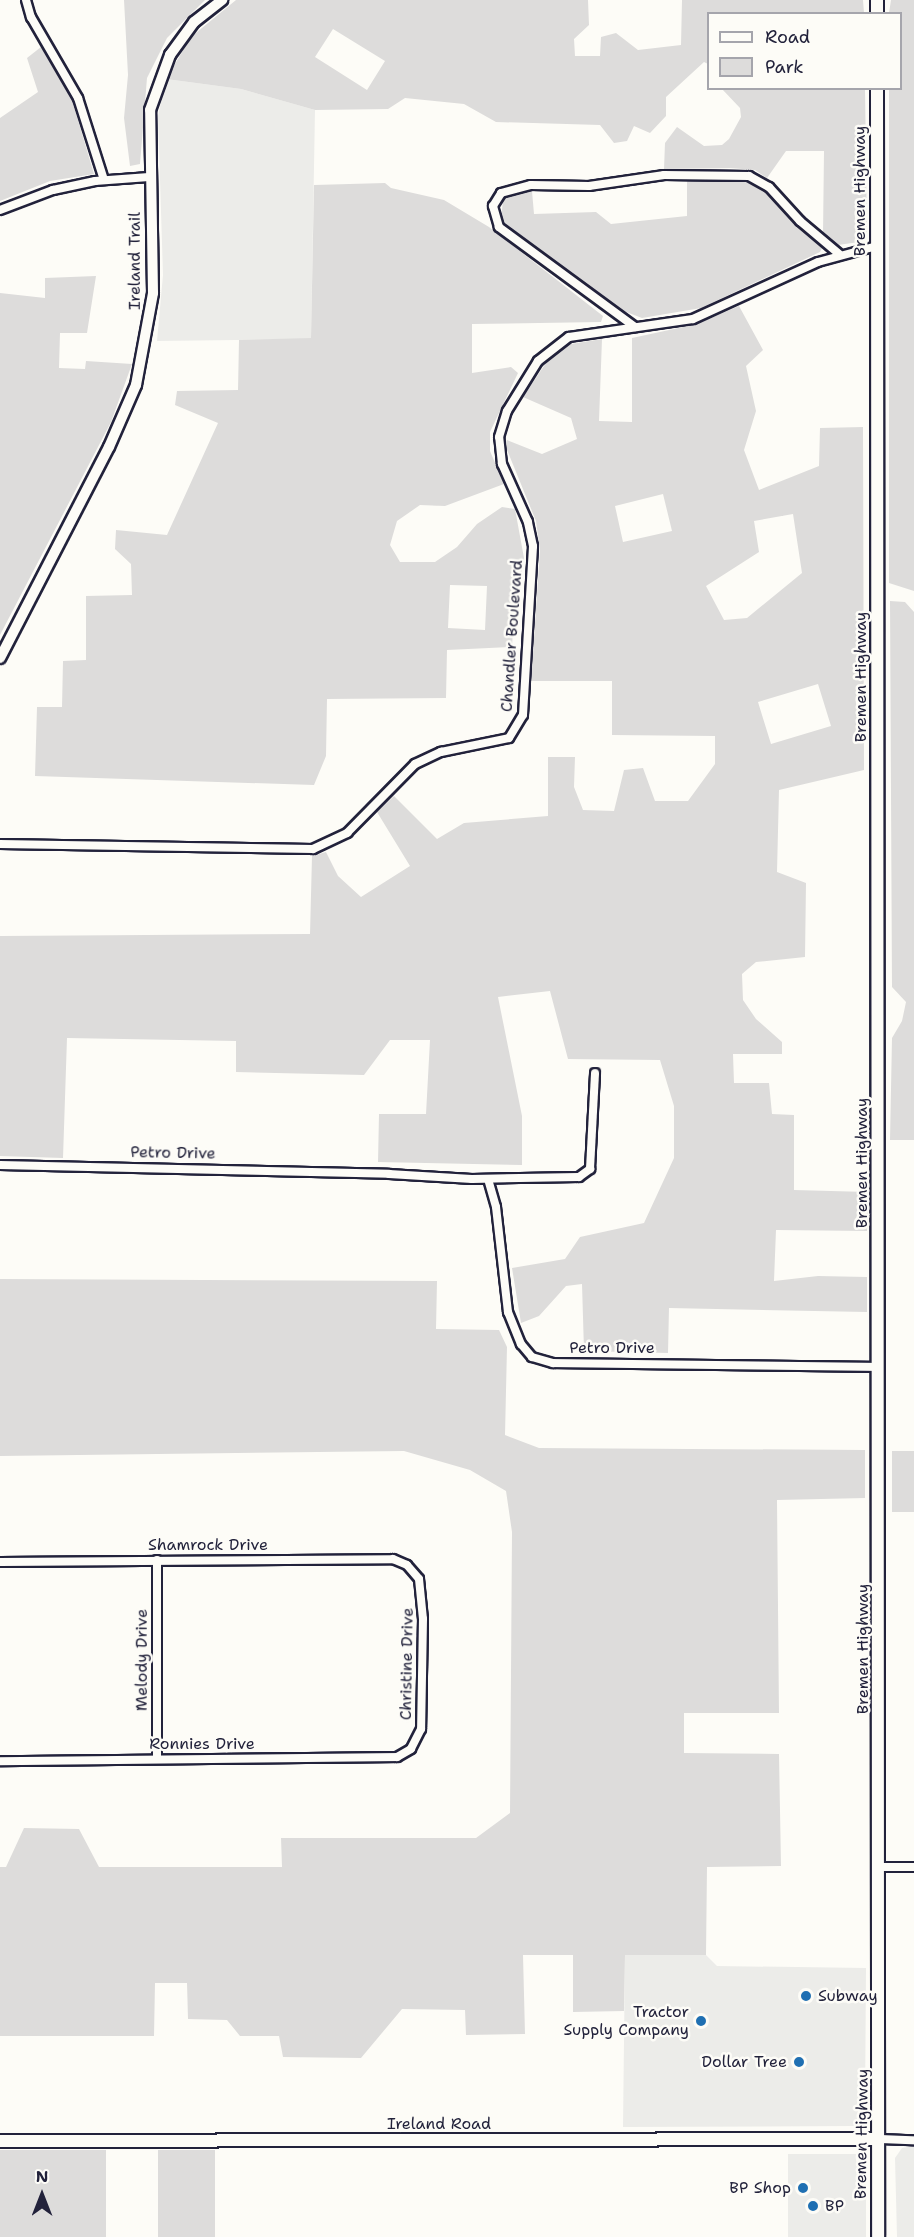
<!DOCTYPE html>
<html>
<head>
<meta charset="utf-8">
<style>
	body { margin:0 }
	#map { position:relative; width:914px; height:2237px; overflow:hidden; background:#fdfcf7; font-family:"Shantell Sans",sans-serif }
	div>[style] { position:absolute }
	[style*='--x'] { left:calc(var(--x)*1px); top:calc(var(--y)*1px); width:calc(var(--w)*1px); rotate:calc(var(--a)*1deg) }
	.built>* { inset:0; background:#ecece9 }
	.green>* { inset:0; background:#dddcdb; transform-origin:0 0 }
	.roads { filter:drop-shadow(2px 0 #22223b) drop-shadow(-2px 0 #22223b) drop-shadow(0 2px #22223b) drop-shadow(0 -2px #22223b) }
	.minor>* { height:8px; margin:-4px; padding:0 4px; transform-origin:4px; border-radius:4px; background:#fdfcf7 }
	.tertiary>* { height:10px; margin:-5px; padding:0 5px; transform-origin:5px; border-radius:5px; background:#fdfcf7 }
	.secondary>* { height:12px; margin:-6px; padding:0 6px; transform-origin:6px; border-radius:6px; background:#fdfcf7 }
	.dots>* { width:16px; height:16px; translate:-50% -50%; box-sizing:border-box; border:3px solid #fdfcf7; border-radius:50% }
	span { translate:-50% -50%; white-space:nowrap; text-align:center; line-height:1.15; -webkit-text-stroke:5px #fdfcf7; paint-order:stroke }
	.street-label { font-size:16px; color:#22223b }
	.poi-label { font-size:16px; color:#22223b }
	.left { translate:0 -50%; text-align:left }
	.right { translate:-100% -50%; text-align:right }
	.legend { position:absolute; left:707px; top:12px; width:195px; height:78px; box-sizing:border-box; background:#fdfcf7; border:2px solid #a5a5ac; margin:0; padding:8px 10px; list-style:none; font-size:18px; color:#22223b }
	.legend li { display:flex; align-items:center; gap:12px; height:30px }
	.legend b { width:30px; border:2px solid #a5a5ac }
	.north { position:absolute; left:12px; top:2165px; width:60px; height:60px; -webkit-text-stroke:4px #fdfcf7; paint-order:stroke; rotate:0deg; font-size:16px; font-weight:700; line-height:24px; text-align:center; color:#22223b }
	.north::after { content:''; display:block; margin:auto; width:21px; height:27px; background:#22223b; clip-path:polygon(50% 0,100% 100%,50% 72%,0 100%) }
</style>
</head>
<body>
<div id="map">
	<div class="built">
		<i style="clip-path:polygon(166px 79px,241px 89px,315px 110px,311px 339px,157px 341px,163px 275px,158px 116px)"></i>
		<i style="clip-path:polygon(625px 1955px,706px 1955px,717px 1966px,866px 1968px,865px 2116px,854px 2126px,623px 2127px)"></i>
		<i style="clip-path:polygon(914px 2146px,914px 2237px,897px 2237px,895px 2158px,902px 2148px)"></i>
		<i style="clip-path:polygon(788px 2154px,862px 2154px,866px 2158px,866px 2237px,788px 2237px)"></i>
	</div>
	<div class="green">
		<i style="clip-path:polygon(124px 0,205px 0,167px 38px,147px 78px,140px 164px,130px 166px,124px 118px,128px 75px)"></i>
		<i style="clip-path:polygon(evenodd,236px 0,588px 0,589px 25px,574px 39px,575px 56px,600px 56px,601px 37px,616px 33px,638px 50px,681px 45px,682px 0,863px 0,864px 13px,708px 14px,708px 64px,704px 62px,666px 97px,666px 116px,650px 133px,634px 126px,627px 141px,614px 143px,600px 125px,496px 122px,464px 104px,405px 98px,388px 109px,315px 110px,241px 89px,166px 79px,191px 37px,236px 0,333px 29px,385px 61px,367px 90px,315px 57px,333px 29px)"></i>
		<i style="clip-path:polygon(891px 0,914px 0,914px 591px,889px 583px,889px 89px,900px 88px,900px 14px,889px 13px)"></i>
		<i style="clip-path:polygon(41px 47px,72px 100px,94px 174px,50px 181px,0 201px,0 118px,38px 92px,27px 58px)"></i>
		<i style="clip-path:polygon(722px 89px,865px 89px,867px 232px,859px 242px,838px 245px,823px 234px,824px 151px,786px 151px,767px 178px,755px 170px,730px 168px,664px 169px,665px 143px,677px 127px,704px 146px,722px 145px,729px 139px,741px 117px,740px 108px)"></i>
		<i style="clip-path:polygon(687px 179px,742px 179px,761px 185px,823px 246px,820px 252px,701px 308px,642px 318px,621px 310px,577px 281px,501px 220px,503px 200px,515px 192px,532px 191px,534px 214px,596px 212px,611px 224px,687px 216px)"></i>
		<i style="clip-path:polygon(evenodd,385px 183px,391px 188px,444px 200px,489px 227px,603px 316px,601px 322px,472px 324px,472px 373px,511px 367px,518px 373px,490px 432px,490px 451px,504px 484px,445px 506px,420px 505px,397px 521px,390px 545px,400px 562px,435px 562px,457px 547px,477px 524px,502px 507px,515px 509px,524px 558px,514px 612px,512px 647px,447px 650px,446px 698px,327px 699px,326px 756px,314px 785px,35px 776px,37px 707px,62px 707px,63px 661px,86px 660px,86px 596px,132px 595px,131px 564px,115px 549px,116px 530px,167px 535px,218px 423px,175px 405px,177px 391px,238px 390px,239px 340px,311px 338px,314px 185px,385px 183px,450px 585px,487px 586px,485px 630px,448px 628px,450px 585px)"></i>
		<i style="clip-path:polygon(96px 276px,87px 333px,60px 333px,59px 368px,85px 369px,86px 361px,132px 364px,111px 422px,0 635px,0 293px,45px 298px,45px 278px)"></i>
		<i style="clip-path:polygon(evenodd,739px 306px,763px 350px,746px 366px,756px 411px,744px 450px,759px 490px,819px 466px,820px 428px,863px 427px,864px 770px,779px 790px,777px 872px,806px 883px,805px 957px,756px 962px,742px 974px,743px 1000px,756px 1019px,782px 1042px,782px 1054px,733px 1054px,734px 1083px,769px 1083px,772px 1114px,794px 1115px,794px 1190px,868px 1192px,867px 1231px,776px 1230px,774px 1281px,818px 1276px,867px 1277px,867px 1312px,669px 1308px,668px 1353px,584px 1351px,582px 1284px,566px 1286px,539px 1316px,521px 1323px,512px 1268px,565px 1259px,580px 1237px,644px 1223px,674px 1158px,674px 1106px,660px 1060px,568px 1059px,550px 991px,498px 997px,522px 1116px,522px 1165px,378px 1162px,379px 1114px,426px 1114px,430px 1040px,390px 1040px,364px 1075px,236px 1072px,236px 1041px,67px 1038px,63px 1158px,0 1156px,0 936px,310px 934px,312px 856px,326px 852px,338px 876px,361px 897px,410px 866px,377px 812px,394px 796px,437px 839px,464px 823px,548px 816px,548px 757px,575px 757px,574px 787px,583px 810px,614px 811px,624px 770px,643px 768px,655px 801px,688px 801px,715px 764px,715px 736px,612px 735px,612px 681px,531px 681px,540px 551px,536px 521px,505px 445px,507px 440px,542px 454px,577px 439px,571px 418px,523px 397px,548px 360px,565px 345px,602px 339px,599px 421px,632px 422px,632px 338px,697px 324px,739px 306px,663px 494px,672px 531px,623px 542px,615px 506px,663px 494px,739px 306px,793px 514px,802px 573px,747px 618px,724px 620px,706px 586px,759px 552px,754px 521px,793px 514px,739px 306px,818px 684px,831px 726px,771px 744px,758px 702px,818px 684px)"></i>
		<i style="clip-path:polygon(890px 601px,905px 602px,914px 612px,914px 1140px,890px 1140px,892px 1038px,902px 1021px,906px 1002px,892px 987px)"></i>
		<i style="clip-path:polygon(0 1279px,437px 1281px,436px 1329px,499px 1330px,507px 1347px,505px 1435px,539px 1448px,865px 1450px,865px 1498px,777px 1500px,779px 1713px,684px 1713px,684px 1753px,779px 1754px,781px 1866px,707px 1867px,706px 1955px,625px 1955px,624px 2011px,573px 2012px,573px 1955px,523px 1955px,525px 2034px,466px 2035px,465px 2010px,402px 2009px,361px 2058px,283px 2057px,279px 2036px,240px 2036px,227px 2020px,188px 2019px,187px 1983px,155px 1983px,154px 2036px,0 2036px,0 1867px,6px 1867px,24px 1828px,79px 1829px,99px 1867px,282px 1867px,281px 1838px,476px 1838px,510px 1813px,512px 1532px,506px 1491px,470px 1470px,404px 1451px,0 1456px)"></i>
		<i style="left:892px;top:1451px;width:22px;height:61px"></i>
		<i style="left:0;top:2150px;width:106px;height:87px"></i>
		<i style="left:158px;top:2150px;width:57px;height:87px"></i>
	</div>
	<div class="roads">
		<div class="minor">
			<i style="--x:26;--y:0;--w:18;--a:74"></i>
			<i style="--x:31;--y:17;--w:94;--a:59.9"></i>
			<i style="--x:78;--y:98;--w:86;--a:72.4"></i>
			<i style="--x:0;--y:210;--w:57;--a:-20.7"></i>
			<i style="--x:53;--y:190;--w:43;--a:-12.1"></i>
			<i style="--x:95;--y:181;--w:54;--a:-4.2"></i>
			<i style="--x:635;--y:327;--w:169;--a:-143.7"></i>
			<i style="--x:499;--y:227;--w:22;--a:-106"></i>
			<i style="--x:493;--y:206;--w:15;--a:-58"></i>
			<i style="--x:501;--y:193;--w:31;--a:-15"></i>
			<i style="--x:531;--y:185;--w:58;--a:1"></i>
			<i style="--x:589;--y:186;--w:76;--a:-8.3"></i>
			<i style="--x:664;--y:175;--w:85;--a:0.7"></i>
			<i style="--x:749;--y:176;--w:23;--a:29"></i>
			<i style="--x:769;--y:187;--w:46;--a:47.6"></i>
			<i style="--x:800;--y:221;--w:51;--a:40.2"></i>
			<i style="--x:0;--y:844;--w:313;--a:0.9"></i>
			<i style="--x:313;--y:849;--w:38;--a:-25"></i>
			<i style="--x:347;--y:833;--w:97;--a:-45.4"></i>
			<i style="--x:415;--y:764;--w:29;--a:-25"></i>
			<i style="--x:441;--y:752;--w:69;--a:-11.6"></i>
			<i style="--x:509;--y:738;--w:27;--a:-59"></i>
			<i style="--x:523;--y:715;--w:169;--a:-86.6"></i>
			<i style="--x:533;--y:546;--w:25;--a:-102"></i>
			<i style="--x:528;--y:522;--w:64;--a:-114.1"></i>
			<i style="--x:502;--y:464;--w:27;--a:-96"></i>
			<i style="--x:499;--y:437;--w:27;--a:-73"></i>
			<i style="--x:507;--y:411;--w:59;--a:-58.2"></i>
			<i style="--x:538;--y:361;--w:39;--a:-38"></i>
			<i style="--x:569;--y:337;--w:125;--a:-8.3"></i>
			<i style="--x:693;--y:319;--w:137;--a:-24.5"></i>
			<i style="--x:818;--y:262;--w:61;--a:-15.2"></i>
			<i style="--x:0;--y:1165;--w:389;--a:1.3"></i>
			<i style="--x:389;--y:1174;--w:83;--a:3.4"></i>
			<i style="--x:472;--y:1179;--w:107;--a:-1.1"></i>
			<i style="--x:579;--y:1177;--w:14;--a:-36"></i>
			<i style="--x:590;--y:1169;--w:96;--a:-87"></i>
			<i style="--x:488;--y:1179;--w:29;--a:74"></i>
			<i style="--x:496;--y:1207;--w:106;--a:83.5"></i>
			<i style="--x:508;--y:1312;--w:35;--a:68"></i>
			<i style="--x:521;--y:1344;--w:17;--a:50"></i>
			<i style="--x:532;--y:1357;--w:22;--a:16"></i>
			<i style="--x:553;--y:1363;--w:326;--a:0.7"></i>
			<i style="--x:0;--y:1562;--w:393;--a:-0.4"></i>
			<i style="--x:393;--y:1559;--w:15;--a:23"></i>
			<i style="--x:407;--y:1565;--w:18;--a:49"></i>
			<i style="--x:419;--y:1579;--w:40;--a:84.3"></i>
			<i style="--x:423;--y:1619;--w:110;--a:91"></i>
			<i style="--x:421;--y:1729;--w:22;--a:117"></i>
			<i style="--x:411;--y:1749;--w:16;--a:150"></i>
			<i style="--x:397;--y:1757;--w:397;--a:179.4"></i>
			<i style="--x:157;--y:1759;--w:199;--a:-90"></i>
			<i style="--x:879;--y:1867;--w:35;--a:0"></i>
			<i style="--x:878;--y:2139;--w:36;--a:2"></i>
		</div>
		<div class="tertiary">
			<i style="--x:0;--y:658;--w:237;--a:-62.7"></i>
			<i style="--x:109;--y:447;--w:68;--a:-66.5"></i>
			<i style="--x:136;--y:385;--w:94;--a:-79.5"></i>
			<i style="--x:153;--y:293;--w:183;--a:-90.9"></i>
			<i style="--x:150;--y:110;--w:59;--a:-70"></i>
			<i style="--x:170;--y:55;--w:41;--a:-54"></i>
			<i style="--x:194;--y:22;--w:36;--a:-38"></i>
		</div>
		<div class="secondary">
			<i style="--x:877;--y:14;--w:14;--a:-90"></i>
			<i style="--x:877;--y:88;--w:2149;--a:89.97"></i>
			<i style="--x:0;--y:2141;--w:878;--a:-0.13"></i>
		</div>
	</div>
	<div class="dots">
		<i style="left:806px;top:1996px;background:#1f6fb2"></i>
		<i style="left:701px;top:2021px;background:#1f6fb2"></i>
		<i style="left:799px;top:2062px;background:#1f6fb2"></i>
		<i style="left:803px;top:2188px;background:#1f6fb2"></i>
		<i style="left:813px;top:2206px;background:#1f6fb2"></i>
	</div>
	<div class="street-label">
		<span style="left:860px;top:191px;rotate:-90deg">Bremen Highway</span>
		<span style="left:135px;top:261px;rotate:-90deg">Ireland Trail</span>
		<span style="left:512px;top:636px;rotate:-86deg">Chandler Boulevard</span>
		<span style="left:861px;top:677px;rotate:-90deg">Bremen Highway</span>
		<span style="left:173px;top:1153px;rotate:1deg">Petro Drive</span>
		<span style="left:862px;top:1163px;rotate:-90deg">Bremen Highway</span>
		<span style="left:612px;top:1348px">Petro Drive</span>
		<span style="left:208px;top:1545px">Shamrock Drive</span>
		<span style="left:863px;top:1649px;rotate:-90deg">Bremen Highway</span>
		<span style="left:142px;top:1660px;rotate:-90deg">Melody Drive</span>
		<span style="left:407px;top:1664px;rotate:-89deg">Christine Drive</span>
		<span style="left:202px;top:1744px">Ronnies Drive</span>
		<span style="left:439px;top:2124px">Ireland Road</span>
		<span style="left:862px;top:2134px;rotate:-89deg">Bremen Highway</span>
	</div>
	<div class="poi-label">
		<span class="left" style="left:818px;top:1996px">Subway</span>
		<span class="right" style="left:689px;top:2021px">Tractor<br>Supply Company</span>
		<span class="right" style="left:787px;top:2062px">Dollar Tree</span>
		<span class="right" style="left:791px;top:2188px">BP Shop</span>
		<span class="left" style="left:825px;top:2206px">BP</span>
	</div>
	<ul class="legend">
	<li><b style="height:8px;background:#fdfcf7"></b>Road</li>
	<li><b style="height:16px;background:#dddcdb"></b>Park</li>
	</ul>
	<div class="north">N</div>
</div>
</body>
</html>
